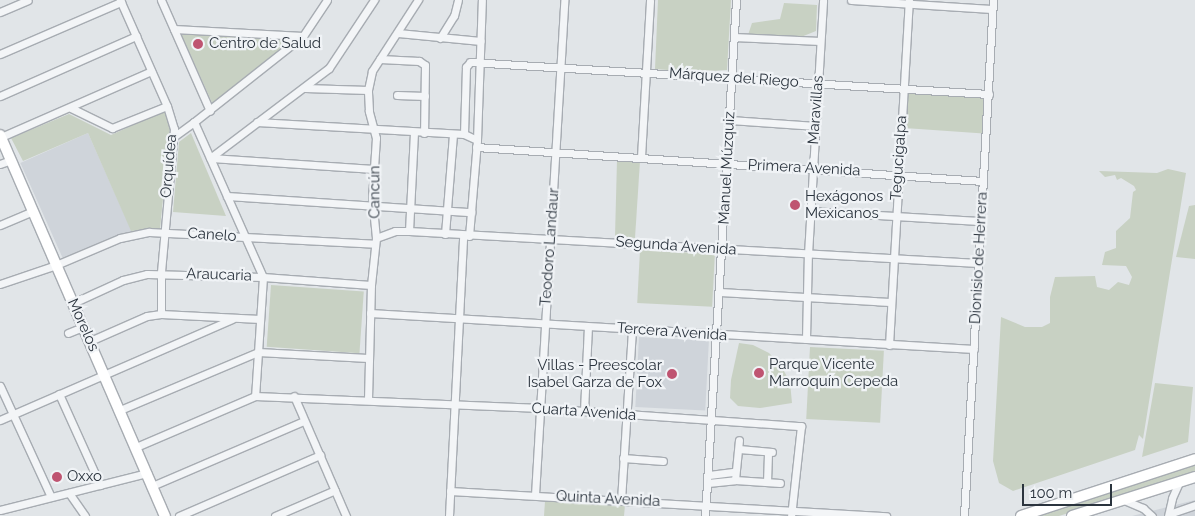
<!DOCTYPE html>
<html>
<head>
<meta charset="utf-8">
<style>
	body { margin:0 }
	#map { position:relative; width:1195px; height:516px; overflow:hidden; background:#e1e5e8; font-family:Raleway,sans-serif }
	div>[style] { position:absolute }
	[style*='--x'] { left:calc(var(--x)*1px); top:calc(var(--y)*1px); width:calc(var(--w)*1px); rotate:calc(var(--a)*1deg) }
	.built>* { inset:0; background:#cfd4da; transform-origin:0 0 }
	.green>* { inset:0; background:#c8d1c3; transform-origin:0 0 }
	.roads { filter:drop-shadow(1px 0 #a7acb2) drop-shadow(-1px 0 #a7acb2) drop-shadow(0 1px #a7acb2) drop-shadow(0 -1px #a7acb2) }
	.street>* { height:7px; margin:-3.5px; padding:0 3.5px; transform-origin:3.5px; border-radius:3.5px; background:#f3f5f7 }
	.secondary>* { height:10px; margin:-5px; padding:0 5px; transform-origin:5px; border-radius:5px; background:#fff }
	.primary>* { height:10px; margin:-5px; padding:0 5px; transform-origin:5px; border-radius:5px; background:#fff }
	.dots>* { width:14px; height:14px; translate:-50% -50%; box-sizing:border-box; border:2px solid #f0f3f6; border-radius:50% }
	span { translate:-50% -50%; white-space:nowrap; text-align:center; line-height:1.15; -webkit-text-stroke:4.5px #f0f3f6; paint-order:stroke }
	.poi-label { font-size:15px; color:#2b343e }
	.left { translate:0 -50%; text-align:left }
	.right { translate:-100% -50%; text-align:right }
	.street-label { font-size:15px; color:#2b343e }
	.scale { position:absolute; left:1022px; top:484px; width:90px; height:22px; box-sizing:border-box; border:2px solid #2b343e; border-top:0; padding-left:6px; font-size:15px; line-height:18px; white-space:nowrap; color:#2b343e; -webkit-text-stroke:4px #f0f3f6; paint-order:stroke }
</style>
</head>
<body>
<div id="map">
	<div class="built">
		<i style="left:88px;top:133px;width:107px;height:74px;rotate:66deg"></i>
		<i style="left:639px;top:337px;width:70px;height:70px;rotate:3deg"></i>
		<i style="clip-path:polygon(1195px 500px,1195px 516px,1132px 516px)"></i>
	</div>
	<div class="green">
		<i style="clip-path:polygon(658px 0,731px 0,727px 70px,693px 72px,655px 69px)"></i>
		<i style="clip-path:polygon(784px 3px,817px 5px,816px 31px,801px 37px,748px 35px,752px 23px,780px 19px)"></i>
		<i style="clip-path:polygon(180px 32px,294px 39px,213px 105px)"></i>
		<i style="left:907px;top:92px;width:79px;height:36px;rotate:4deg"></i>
		<i style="clip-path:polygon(166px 110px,170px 128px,160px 229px,131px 231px,88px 133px,23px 161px,11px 138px,69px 114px,111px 135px)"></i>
		<i style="clip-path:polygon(191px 133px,226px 216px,173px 212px,179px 142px)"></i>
		<i style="clip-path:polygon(617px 160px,640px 161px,635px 238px,615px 236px)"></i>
		<i style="clip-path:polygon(1168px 169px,1186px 173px,1143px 439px,1139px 435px,1135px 450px,1013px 491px,999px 483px,993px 461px,1001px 317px,1025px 327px,1042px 327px,1050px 323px,1050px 297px,1055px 277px,1095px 276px,1097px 287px,1109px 290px,1118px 282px,1129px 285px,1132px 277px,1126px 266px,1102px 265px,1105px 252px,1116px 248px,1116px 231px,1130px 218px,1133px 192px,1136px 190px,1134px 186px,1121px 178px,1117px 180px,1115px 175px,1105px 177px,1099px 171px,1157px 173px)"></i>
		<i style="clip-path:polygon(1195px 205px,1195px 259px,1176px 257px,1189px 206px)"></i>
		<i style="left:640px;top:250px;width:75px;height:53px;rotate:3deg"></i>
		<i style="left:271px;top:285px;width:93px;height:62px;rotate:4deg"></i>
		<i style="clip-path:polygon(739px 343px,753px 345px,769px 353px,780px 364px,790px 382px,792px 403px,760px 408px,738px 406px,730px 398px,731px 380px)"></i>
		<i style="left:810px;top:347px;width:74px;height:72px;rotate:3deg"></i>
		<i style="clip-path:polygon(1155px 383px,1193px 387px,1188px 442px,1142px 457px)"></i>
		<i style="clip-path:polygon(1195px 465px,1195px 473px,1059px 516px,1034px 516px)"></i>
		<i style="clip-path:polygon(545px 501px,625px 505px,624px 516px,544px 516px)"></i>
	</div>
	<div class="roads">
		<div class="street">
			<i style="--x:120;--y:0;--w:116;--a:66.1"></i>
			<i style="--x:167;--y:106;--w:24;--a:73"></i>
			<i style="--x:174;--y:129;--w:145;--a:95.2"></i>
			<i style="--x:161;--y:273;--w:41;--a:90"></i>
			<i style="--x:161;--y:0;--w:121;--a:66.2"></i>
			<i style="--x:851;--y:0;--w:141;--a:3.7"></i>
			<i style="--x:0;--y:12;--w:30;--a:-23"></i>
			<i style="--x:174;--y:29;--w:129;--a:3.1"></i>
			<i style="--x:398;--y:33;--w:83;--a:5.5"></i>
			<i style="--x:734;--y:37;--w:86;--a:2.7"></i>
			<i style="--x:440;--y:38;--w:26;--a:-58"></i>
			<i style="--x:454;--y:16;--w:16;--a:-76"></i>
			<i style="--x:0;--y:54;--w:132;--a:-23.3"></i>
			<i style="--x:380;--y:59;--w:39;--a:3"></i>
			<i style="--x:419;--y:61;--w:7;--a:34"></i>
			<i style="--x:425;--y:65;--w:68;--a:90.8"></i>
			<i style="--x:305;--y:88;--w:63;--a:1.8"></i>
			<i style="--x:397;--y:95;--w:28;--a:2"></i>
			<i style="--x:0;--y:96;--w:149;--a:-23.8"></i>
			<i style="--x:71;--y:108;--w:46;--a:26"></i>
			<i style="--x:112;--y:128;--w:59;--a:-21.8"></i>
			<i style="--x:730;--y:120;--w:86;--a:4"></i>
			<i style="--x:194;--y:122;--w:139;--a:-38.3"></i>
			<i style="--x:303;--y:36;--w:43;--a:-56.3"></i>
			<i style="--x:257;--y:122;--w:207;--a:3.3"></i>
			<i style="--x:464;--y:134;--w:14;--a:25"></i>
			<i style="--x:464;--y:134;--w:67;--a:-88.3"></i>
			<i style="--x:466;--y:67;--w:6;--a:-51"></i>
			<i style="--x:470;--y:62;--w:520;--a:3.53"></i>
			<i style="--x:1;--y:137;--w:164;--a:-23.7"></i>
			<i style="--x:172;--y:138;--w:27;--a:-36"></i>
			<i style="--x:194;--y:122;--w:170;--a:66"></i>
			<i style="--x:263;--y:277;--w:119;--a:93.8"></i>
			<i style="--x:476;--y:147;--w:508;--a:3.84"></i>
			<i style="--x:641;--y:157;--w:157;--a:-86.7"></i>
			<i style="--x:210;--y:158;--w:149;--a:-37.1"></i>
			<i style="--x:329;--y:68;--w:82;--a:-56.5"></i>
			<i style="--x:211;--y:158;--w:163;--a:3.9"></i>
			<i style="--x:0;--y:164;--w:12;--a:-20"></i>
			<i style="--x:227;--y:196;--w:245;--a:3.8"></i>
			<i style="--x:810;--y:211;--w:170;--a:3.4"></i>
			<i style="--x:0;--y:225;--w:36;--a:-23"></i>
			<i style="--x:409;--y:231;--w:99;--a:-87.1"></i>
			<i style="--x:445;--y:234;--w:100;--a:-85.4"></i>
			<i style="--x:469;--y:236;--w:96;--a:-85.2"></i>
			<i style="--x:477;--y:140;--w:140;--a:-88"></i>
			<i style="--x:376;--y:238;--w:20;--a:-20"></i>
			<i style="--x:395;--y:231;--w:14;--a:0"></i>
			<i style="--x:409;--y:231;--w:570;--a:3.22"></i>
			<i style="--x:0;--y:284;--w:59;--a:-18.7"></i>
			<i style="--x:56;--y:265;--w:69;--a:-22.9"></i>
			<i style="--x:120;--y:238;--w:30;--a:-12"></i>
			<i style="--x:149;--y:232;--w:226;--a:3"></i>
			<i style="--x:720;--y:292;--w:170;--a:3.4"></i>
			<i style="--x:73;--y:303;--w:55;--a:-24.7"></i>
			<i style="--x:123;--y:280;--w:25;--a:-14"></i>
			<i style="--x:147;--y:274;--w:116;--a:1.5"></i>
			<i style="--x:263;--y:277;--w:108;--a:4.2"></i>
			<i style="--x:370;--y:313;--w:605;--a:3.41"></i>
			<i style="--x:68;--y:333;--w:16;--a:-22"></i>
			<i style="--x:806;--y:339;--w:85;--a:-88.7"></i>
			<i style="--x:808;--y:254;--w:254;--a:-86.6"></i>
			<i style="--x:90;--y:341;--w:62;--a:-23.7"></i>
			<i style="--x:147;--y:316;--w:14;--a:-8"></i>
			<i style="--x:161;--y:314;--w:99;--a:2.9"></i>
			<i style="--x:889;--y:345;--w:346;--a:-86.7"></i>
			<i style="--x:0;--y:386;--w:122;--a:65.3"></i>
			<i style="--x:59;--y:394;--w:100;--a:65.7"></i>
			<i style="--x:294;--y:396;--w:131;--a:66.6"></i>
			<i style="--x:368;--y:399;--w:114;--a:-88.5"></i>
			<i style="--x:371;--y:285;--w:47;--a:-83.9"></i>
			<i style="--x:376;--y:238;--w:40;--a:-95.7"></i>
			<i style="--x:372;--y:198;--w:60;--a:-86.2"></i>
			<i style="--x:376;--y:138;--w:28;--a:-105"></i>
			<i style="--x:369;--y:111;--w:21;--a:-93"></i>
			<i style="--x:368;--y:90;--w:19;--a:-78"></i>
			<i style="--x:372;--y:71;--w:85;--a:-57.1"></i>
			<i style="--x:120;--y:410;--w:150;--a:-22.8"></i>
			<i style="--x:258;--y:352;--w:110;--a:3.1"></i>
			<i style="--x:584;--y:411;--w:84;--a:-87.3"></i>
			<i style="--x:0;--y:420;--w:253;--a:-23.5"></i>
			<i style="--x:136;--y:447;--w:129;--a:-23.2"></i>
			<i style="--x:255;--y:396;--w:286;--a:2.4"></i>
			<i style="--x:541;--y:408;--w:261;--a:4"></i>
			<i style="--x:801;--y:426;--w:91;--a:96.3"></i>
			<i style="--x:739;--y:449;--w:33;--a:5"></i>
			<i style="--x:623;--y:458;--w:40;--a:4.3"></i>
			<i style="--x:709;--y:475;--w:26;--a:-7"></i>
			<i style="--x:735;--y:480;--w:40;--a:-84.3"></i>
			<i style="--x:767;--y:482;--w:30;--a:-88"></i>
			<i style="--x:708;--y:483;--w:27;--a:-6"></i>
			<i style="--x:735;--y:480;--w:45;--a:3.8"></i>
			<i style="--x:152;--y:486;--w:165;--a:-23.2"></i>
			<i style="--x:450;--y:491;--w:437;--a:3.3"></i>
			<i style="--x:69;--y:493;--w:28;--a:55"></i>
			<i style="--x:535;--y:495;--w:496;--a:-86.6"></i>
			<i style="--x:621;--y:500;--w:171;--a:-86.3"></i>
			<i style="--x:1124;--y:500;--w:21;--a:23"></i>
			<i style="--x:1143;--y:508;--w:12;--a:42"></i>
			<i style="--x:0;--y:510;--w:152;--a:-14.1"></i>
			<i style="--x:1169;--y:514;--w:28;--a:-19"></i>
			<i style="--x:179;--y:516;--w:154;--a:-23.4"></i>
			<i style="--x:275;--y:516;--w:65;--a:-23.4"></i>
			<i style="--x:449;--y:516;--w:280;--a:-87.1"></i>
			<i style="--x:705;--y:516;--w:517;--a:-86.56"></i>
			<i style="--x:964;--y:516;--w:517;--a:-86.78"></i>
			<i style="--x:1168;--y:516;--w:18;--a:-77"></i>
			<i style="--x:1172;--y:498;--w:17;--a:-66"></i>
		</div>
		<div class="secondary">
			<i style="--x:0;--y:135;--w:415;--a:66.6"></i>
		</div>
		<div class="primary">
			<i style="--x:1021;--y:516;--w:183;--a:-18.1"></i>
			<i style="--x:1072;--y:516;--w:129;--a:-17.6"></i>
		</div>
	</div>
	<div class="dots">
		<i style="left:198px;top:44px;background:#bf5471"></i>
		<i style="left:795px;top:205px;background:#bf5471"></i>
		<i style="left:759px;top:373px;background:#bf5471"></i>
		<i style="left:672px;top:374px;background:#bf5471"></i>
		<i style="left:57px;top:477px;background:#bf5471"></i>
	</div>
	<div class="poi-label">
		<span class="left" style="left:209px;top:44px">Centro de Salud</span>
		<span class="left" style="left:805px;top:205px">Hexágonos<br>Mexicanos</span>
		<span class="left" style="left:769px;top:373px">Parque Vicente<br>Marroquín Cepeda</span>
		<span class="right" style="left:662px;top:374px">Villas - Preescolar<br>Isabel Garza de Fox</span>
		<span class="left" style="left:67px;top:477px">Oxxo</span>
	</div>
	<div class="street-label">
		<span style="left:734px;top:78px;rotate:4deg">Márquez del Riego</span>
		<span style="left:816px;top:110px;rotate:-86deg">Maravillas</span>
		<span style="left:899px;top:158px;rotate:-86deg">Tegucigalpa</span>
		<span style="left:169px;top:166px;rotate:-85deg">Orquídea</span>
		<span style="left:727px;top:168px;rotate:-87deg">Manuel Múzquiz</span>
		<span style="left:804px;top:168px;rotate:3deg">Primera Avenida</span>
		<span style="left:375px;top:192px;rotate:-90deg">Cancún</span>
		<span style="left:212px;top:235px;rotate:4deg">Canelo</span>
		<span style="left:676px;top:246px;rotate:4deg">Segunda Avenida</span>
		<span style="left:550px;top:247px;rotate:-86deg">Teodoro Landaur</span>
		<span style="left:979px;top:258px;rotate:-87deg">Dionisio de Herrera</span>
		<span style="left:219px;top:275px;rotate:2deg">Araucaria</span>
		<span style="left:83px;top:325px;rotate:66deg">Morelos</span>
		<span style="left:672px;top:332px;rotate:4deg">Tercera Avenida</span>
		<span style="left:584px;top:412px;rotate:4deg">Cuarta Avenida</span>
		<span style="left:608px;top:499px;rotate:3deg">Quinta Avenida</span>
	</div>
	<div class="scale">100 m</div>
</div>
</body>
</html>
